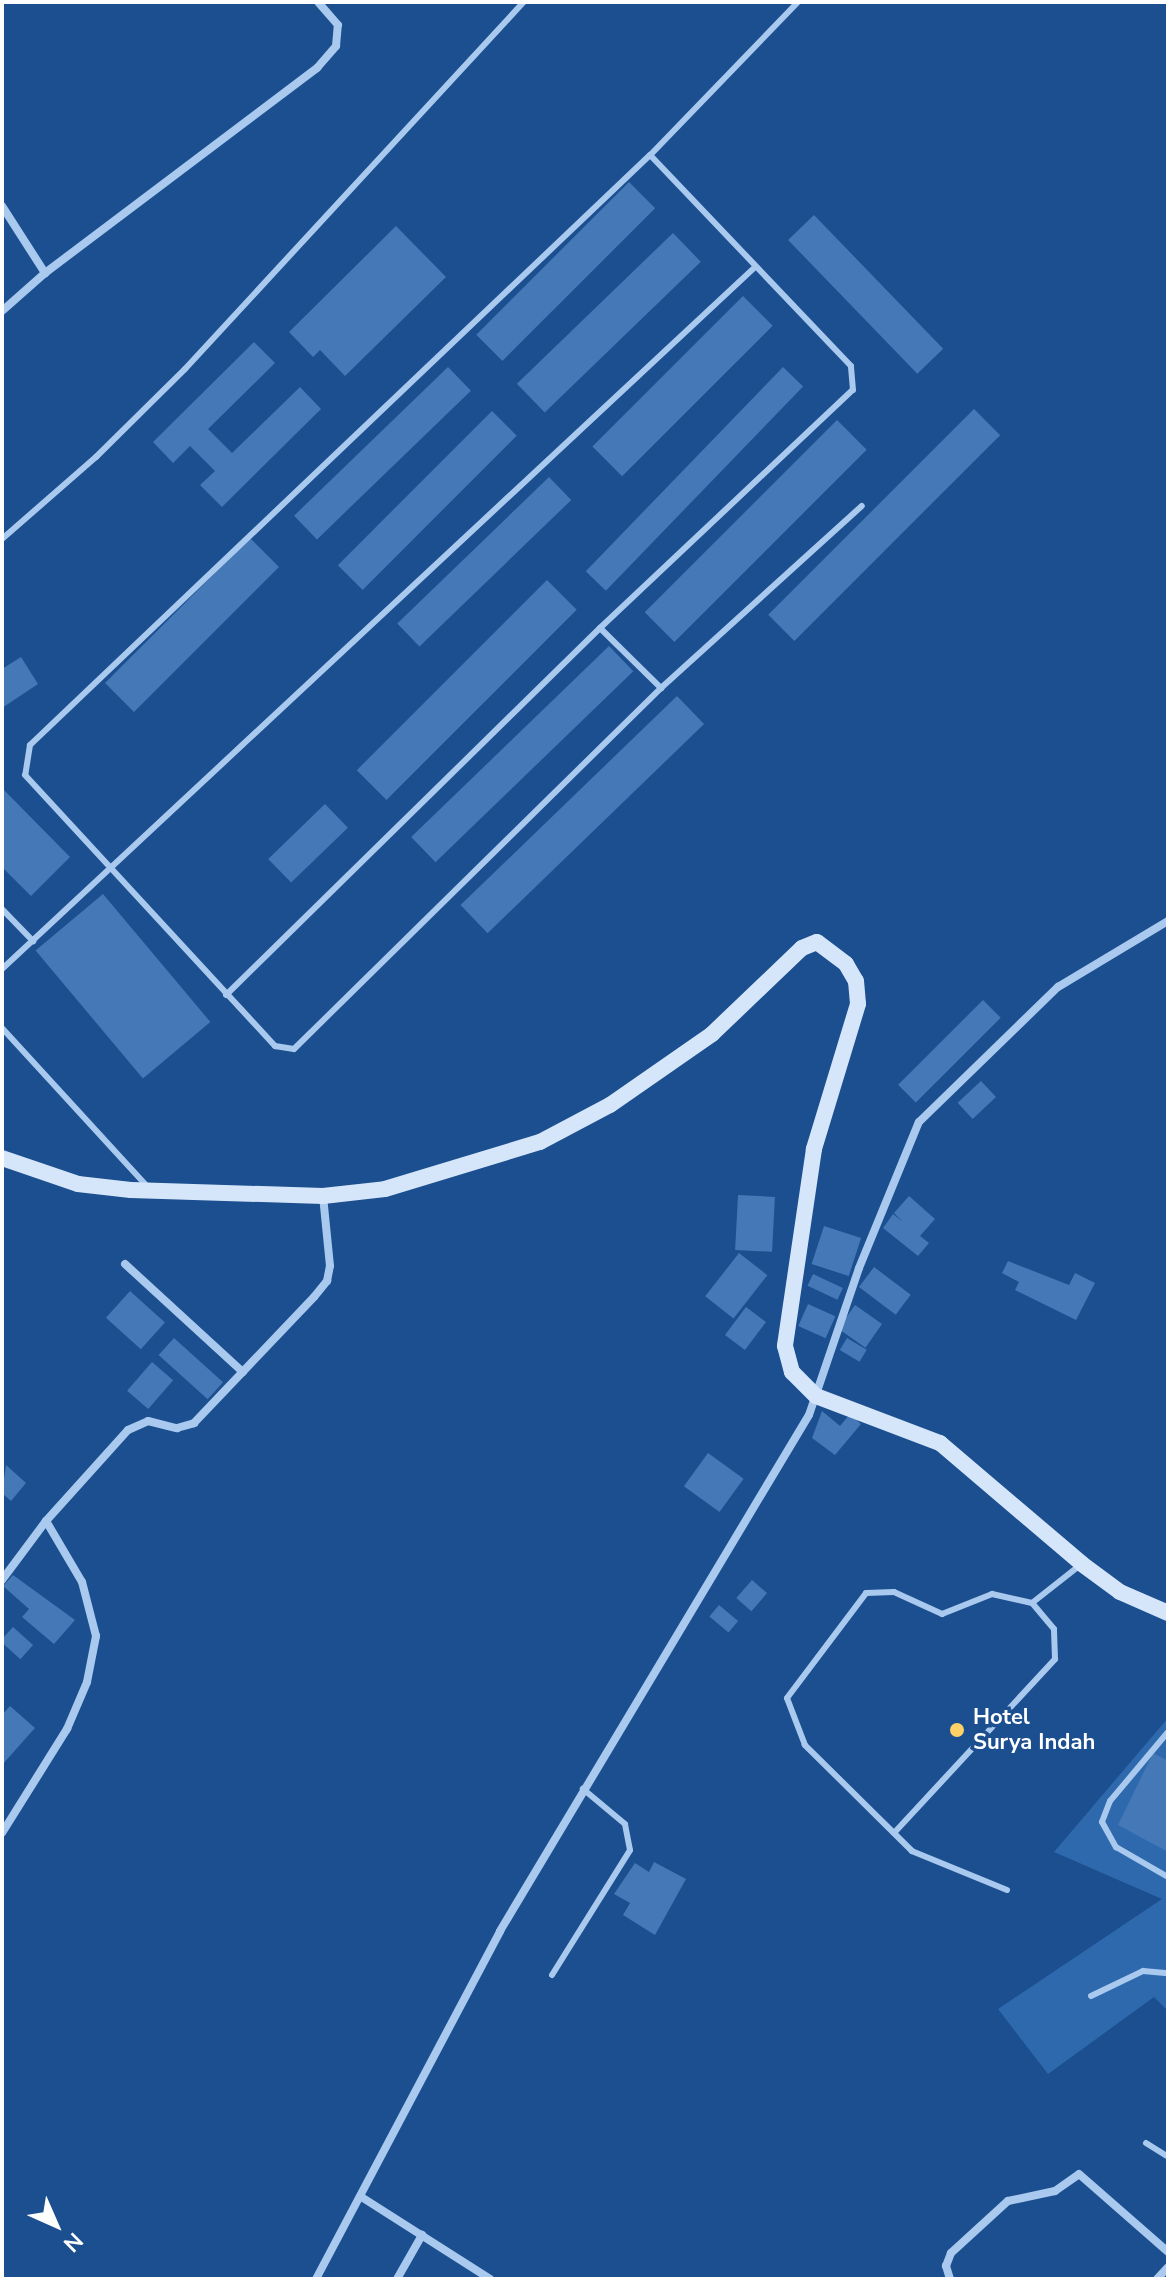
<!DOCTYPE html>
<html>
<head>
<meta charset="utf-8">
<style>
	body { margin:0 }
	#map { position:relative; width:1170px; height:2281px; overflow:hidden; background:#1b4f8f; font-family:"Nunito Sans",sans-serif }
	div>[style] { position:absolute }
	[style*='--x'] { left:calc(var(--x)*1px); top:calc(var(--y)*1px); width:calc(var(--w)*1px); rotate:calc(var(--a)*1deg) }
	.green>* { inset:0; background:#2e69ad }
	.building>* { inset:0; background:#4478b7; transform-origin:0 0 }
	.lane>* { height:6px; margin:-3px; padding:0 3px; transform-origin:3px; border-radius:3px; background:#a9c9ee }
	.street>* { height:8px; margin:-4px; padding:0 4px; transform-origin:4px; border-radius:4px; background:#a9c9ee }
	.secondary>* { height:16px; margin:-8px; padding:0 8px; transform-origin:8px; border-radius:8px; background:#d6e6fa }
	.dots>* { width:22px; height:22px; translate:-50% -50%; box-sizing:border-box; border:4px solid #1b4f8f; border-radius:50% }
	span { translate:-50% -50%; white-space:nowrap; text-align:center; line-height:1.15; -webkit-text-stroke:7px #1b4f8f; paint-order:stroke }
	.poi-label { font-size:22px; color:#fff; font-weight:700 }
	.left { translate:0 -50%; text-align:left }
	.frame { position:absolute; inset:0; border:4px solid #fff; pointer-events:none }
	.north { position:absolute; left:16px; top:2185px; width:80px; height:80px; -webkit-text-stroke:6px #1b4f8f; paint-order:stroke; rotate:135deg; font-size:22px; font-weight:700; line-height:32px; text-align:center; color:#fff }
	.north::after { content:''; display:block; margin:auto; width:28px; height:36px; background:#fff; clip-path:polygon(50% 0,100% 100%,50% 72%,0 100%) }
</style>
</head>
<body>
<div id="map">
	<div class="green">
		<i style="clip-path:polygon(1168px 1718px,1168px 2011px,1154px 1997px,1048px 2074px,998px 2009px,1162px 1899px,1054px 1852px)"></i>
	</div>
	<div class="building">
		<i style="left:629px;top:182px;width:37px;height:216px;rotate:45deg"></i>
		<i style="left:814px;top:215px;width:186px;height:36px;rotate:46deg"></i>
		<i style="clip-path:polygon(396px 226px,446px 277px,345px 376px,320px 350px,313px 357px,289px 332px)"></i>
		<i style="left:673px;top:233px;width:40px;height:217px;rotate:46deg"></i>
		<i style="left:743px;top:296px;width:42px;height:213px;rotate:45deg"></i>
		<i style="clip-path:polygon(254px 342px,275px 363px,208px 429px,232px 453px,300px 387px,321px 409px,222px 507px,200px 485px,215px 471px,190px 446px,173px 463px,153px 442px)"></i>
		<i style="left:448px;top:367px;width:33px;height:214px;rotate:46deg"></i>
		<i style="left:783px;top:367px;width:28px;height:284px;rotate:44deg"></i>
		<i style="left:974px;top:409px;width:37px;height:291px;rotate:45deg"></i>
		<i style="left:492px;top:411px;width:35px;height:218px;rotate:45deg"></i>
		<i style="left:837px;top:420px;width:42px;height:272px;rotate:45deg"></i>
		<i style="left:549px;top:477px;width:32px;height:211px;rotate:46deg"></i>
		<i style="left:250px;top:538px;width:41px;height:205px;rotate:45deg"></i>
		<i style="left:547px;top:580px;width:42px;height:269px;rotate:45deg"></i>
		<i style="left:609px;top:646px;width:35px;height:275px;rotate:46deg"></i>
		<i style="clip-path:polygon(21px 657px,38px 684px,2px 708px,2px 669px)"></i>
		<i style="left:677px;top:696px;width:39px;height:301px;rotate:46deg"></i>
		<i style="clip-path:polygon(2px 788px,70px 857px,31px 896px,2px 867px)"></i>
		<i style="left:325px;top:804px;width:33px;height:79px;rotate:46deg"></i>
		<i style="left:103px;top:894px;width:167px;height:88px;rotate:50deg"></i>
		<i style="left:983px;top:1000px;width:25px;height:120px;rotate:45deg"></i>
		<i style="left:981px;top:1081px;width:22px;height:32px;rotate:47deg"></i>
		<i style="left:738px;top:1195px;width:37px;height:55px;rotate:3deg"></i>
		<i style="clip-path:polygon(909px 1196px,935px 1219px,920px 1236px,929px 1243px,918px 1256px,883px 1228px,893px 1214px,903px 1222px,894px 1213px)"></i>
		<i style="left:824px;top:1226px;width:39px;height:40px;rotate:18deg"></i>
		<i style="left:739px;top:1253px;width:36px;height:55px;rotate:38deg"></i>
		<i style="clip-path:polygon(1008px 1261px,1069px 1285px,1075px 1273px,1095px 1283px,1076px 1320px,1015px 1290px,1019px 1282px,1002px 1273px)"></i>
		<i style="left:874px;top:1267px;width:46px;height:25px;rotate:37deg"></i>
		<i style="left:813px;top:1274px;width:33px;height:13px;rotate:25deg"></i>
		<i style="left:130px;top:1291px;width:47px;height:36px;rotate:42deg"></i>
		<i style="left:808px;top:1304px;width:30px;height:24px;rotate:24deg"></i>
		<i style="left:855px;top:1305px;width:33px;height:29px;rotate:35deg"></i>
		<i style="left:746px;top:1307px;width:25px;height:35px;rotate:37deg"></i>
		<i style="left:174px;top:1338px;width:66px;height:23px;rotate:42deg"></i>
		<i style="left:847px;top:1338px;width:23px;height:14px;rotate:31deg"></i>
		<i style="left:152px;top:1362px;width:28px;height:38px;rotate:41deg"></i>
		<i style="clip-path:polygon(822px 1411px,840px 1426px,850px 1414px,861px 1424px,835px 1455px,812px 1438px)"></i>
		<i style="left:708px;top:1453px;width:44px;height:41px;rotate:36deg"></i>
		<i style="clip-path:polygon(6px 1465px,26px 1483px,11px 1501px,2px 1493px)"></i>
		<i style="clip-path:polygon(13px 1575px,75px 1620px,54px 1644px,22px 1617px,29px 1609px,3px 1586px)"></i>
		<i style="left:752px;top:1580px;width:20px;height:24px;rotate:41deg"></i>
		<i style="left:719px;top:1605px;width:25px;height:15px;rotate:40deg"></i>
		<i style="left:13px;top:1627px;width:27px;height:19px;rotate:42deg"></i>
		<i style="clip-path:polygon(10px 1706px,35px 1728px,2px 1765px,2px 1715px)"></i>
		<i style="clip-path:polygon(1153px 1753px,1168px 1761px,1168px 1852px,1118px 1825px)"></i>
		<i style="clip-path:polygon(654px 1862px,686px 1879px,655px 1935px,623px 1915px,630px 1903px,614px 1894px,635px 1863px,649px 1872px)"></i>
	</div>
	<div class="lane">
		<i style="--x:798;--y:2;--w:213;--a:134"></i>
		<i style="--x:650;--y:155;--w:856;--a:136.42"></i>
		<i style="--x:30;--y:745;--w:30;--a:99"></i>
		<i style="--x:25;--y:775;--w:369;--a:47.3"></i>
		<i style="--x:275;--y:1046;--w:19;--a:9"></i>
		<i style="--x:294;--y:1049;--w:515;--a:-44.53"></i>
		<i style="--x:661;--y:688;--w:271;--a:-42.2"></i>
		<i style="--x:2;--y:539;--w:125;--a:-41.1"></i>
		<i style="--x:96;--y:457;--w:125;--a:-44.7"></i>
		<i style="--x:185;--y:369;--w:500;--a:-47.3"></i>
		<i style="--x:600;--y:628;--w:86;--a:44.5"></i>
		<i style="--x:2;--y:909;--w:45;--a:45.9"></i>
		<i style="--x:2;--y:969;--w:1029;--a:-42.99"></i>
		<i style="--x:226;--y:995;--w:524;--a:-44.46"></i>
		<i style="--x:600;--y:628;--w:347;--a:-43.3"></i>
		<i style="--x:853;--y:390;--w:24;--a:-95"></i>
		<i style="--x:851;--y:366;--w:291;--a:-133.6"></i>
		<i style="--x:2;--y:1028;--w:214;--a:47.5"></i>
		<i style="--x:1168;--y:1732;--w:90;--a:130"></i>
		<i style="--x:1110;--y:1801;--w:22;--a:111"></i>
		<i style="--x:1102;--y:1822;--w:29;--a:61"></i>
		<i style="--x:1116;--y:1847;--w:60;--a:30"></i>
		<i style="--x:894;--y:1833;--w:237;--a:-47.2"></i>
		<i style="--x:1055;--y:1659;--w:30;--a:-92"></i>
		<i style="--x:1054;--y:1629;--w:34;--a:-130"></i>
		<i style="--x:1007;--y:1890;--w:103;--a:-157.7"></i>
		<i style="--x:912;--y:1851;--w:151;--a:-135.3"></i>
		<i style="--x:805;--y:1745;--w:50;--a:-111"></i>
		<i style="--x:787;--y:1698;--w:131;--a:-53"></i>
		<i style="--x:866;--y:1593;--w:28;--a:-2"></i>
		<i style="--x:894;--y:1592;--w:53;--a:24.6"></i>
		<i style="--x:942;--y:1614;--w:54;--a:-21.8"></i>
		<i style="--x:992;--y:1594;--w:41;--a:12.7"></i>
		<i style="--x:1032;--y:1603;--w:60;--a:-38.2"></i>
		<i style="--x:552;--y:1975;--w:147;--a:-58"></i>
		<i style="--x:630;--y:1850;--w:26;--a:-101"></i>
		<i style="--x:625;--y:1824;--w:55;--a:-140.2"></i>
		<i style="--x:1091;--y:1996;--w:58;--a:-25.7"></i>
		<i style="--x:1143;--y:1971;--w:25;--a:5"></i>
		<i style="--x:1146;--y:2143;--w:26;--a:32"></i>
	</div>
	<div class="street">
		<i style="--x:2;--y:206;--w:80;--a:57.3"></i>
		<i style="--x:45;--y:273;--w:57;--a:138.5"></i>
		<i style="--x:45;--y:273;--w:341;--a:-37"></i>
		<i style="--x:317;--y:68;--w:29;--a:-49"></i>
		<i style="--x:336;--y:46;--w:21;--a:-85"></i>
		<i style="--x:338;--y:25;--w:30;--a:-131"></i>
		<i style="--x:125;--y:1264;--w:160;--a:42.5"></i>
		<i style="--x:2;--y:1580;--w:74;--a:-53.3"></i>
		<i style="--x:46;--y:1521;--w:122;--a:-48"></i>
		<i style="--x:128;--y:1430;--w:22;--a:-24"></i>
		<i style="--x:148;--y:1421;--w:30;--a:14"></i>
		<i style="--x:177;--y:1428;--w:18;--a:-16"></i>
		<i style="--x:194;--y:1423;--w:174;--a:-46.4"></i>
		<i style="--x:314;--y:1297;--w:21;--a:-51"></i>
		<i style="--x:327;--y:1281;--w:15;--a:-79"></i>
		<i style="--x:330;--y:1266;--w:70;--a:-95.7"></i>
		<i style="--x:2;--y:1833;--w:123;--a:-58"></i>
		<i style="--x:67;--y:1729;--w:51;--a:-66.9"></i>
		<i style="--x:87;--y:1682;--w:47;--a:-78.9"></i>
		<i style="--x:96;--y:1636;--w:56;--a:-104.5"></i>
		<i style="--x:82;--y:1582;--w:71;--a:-120.5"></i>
		<i style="--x:363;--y:2198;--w:151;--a:32.5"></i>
		<i style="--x:316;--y:2279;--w:394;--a:-62.1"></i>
		<i style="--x:500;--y:1931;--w:601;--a:-59.09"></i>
		<i style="--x:809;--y:1415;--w:155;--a:-71.2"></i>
		<i style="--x:859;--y:1268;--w:158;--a:-67.7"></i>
		<i style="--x:919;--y:1122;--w:194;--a:-44.2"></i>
		<i style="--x:1058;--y:987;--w:128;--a:-31"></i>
		<i style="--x:397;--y:2279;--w:51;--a:-60.4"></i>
		<i style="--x:950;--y:2279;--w:14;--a:-107"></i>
		<i style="--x:946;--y:2266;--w:14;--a:-69"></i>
		<i style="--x:951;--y:2253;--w:77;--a:-42.4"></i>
		<i style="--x:1008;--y:2201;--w:48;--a:-12"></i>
		<i style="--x:1055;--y:2191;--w:29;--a:-35"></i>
		<i style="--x:1079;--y:2174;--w:118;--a:41.2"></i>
		<i style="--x:1157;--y:2279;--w:16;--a:-47"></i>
	</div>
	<div class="secondary">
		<i style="--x:2;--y:1158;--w:80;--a:18.9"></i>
		<i style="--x:78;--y:1184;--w:53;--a:6.5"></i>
		<i style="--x:131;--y:1190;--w:192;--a:1.8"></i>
		<i style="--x:323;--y:1196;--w:62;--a:-6.4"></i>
		<i style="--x:385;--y:1189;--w:162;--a:-16.9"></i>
		<i style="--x:540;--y:1142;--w:79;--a:-27.9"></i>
		<i style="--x:610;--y:1105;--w:124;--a:-34.8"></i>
		<i style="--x:712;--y:1034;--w:124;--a:-43.7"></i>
		<i style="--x:802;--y:948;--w:16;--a:-22"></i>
		<i style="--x:817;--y:942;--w:36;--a:37"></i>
		<i style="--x:846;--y:964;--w:20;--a:60"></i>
		<i style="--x:856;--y:981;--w:23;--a:85"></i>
		<i style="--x:858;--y:1004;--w:152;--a:106.9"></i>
		<i style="--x:814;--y:1149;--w:199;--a:98.4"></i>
		<i style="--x:785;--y:1346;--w:27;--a:75"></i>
		<i style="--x:792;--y:1372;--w:34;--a:45"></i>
		<i style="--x:816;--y:1396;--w:133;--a:20.8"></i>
		<i style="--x:940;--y:1443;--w:187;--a:40.4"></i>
		<i style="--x:1082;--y:1564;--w:47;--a:36.4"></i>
		<i style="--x:1120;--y:1592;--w:52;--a:23.6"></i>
	</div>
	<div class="dots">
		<i style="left:957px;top:1730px;background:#ffd166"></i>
	</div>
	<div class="poi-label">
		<span class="left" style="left:973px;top:1730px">Hotel<br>Surya Indah</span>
	</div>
	<div class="frame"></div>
	<div class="north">N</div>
</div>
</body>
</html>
